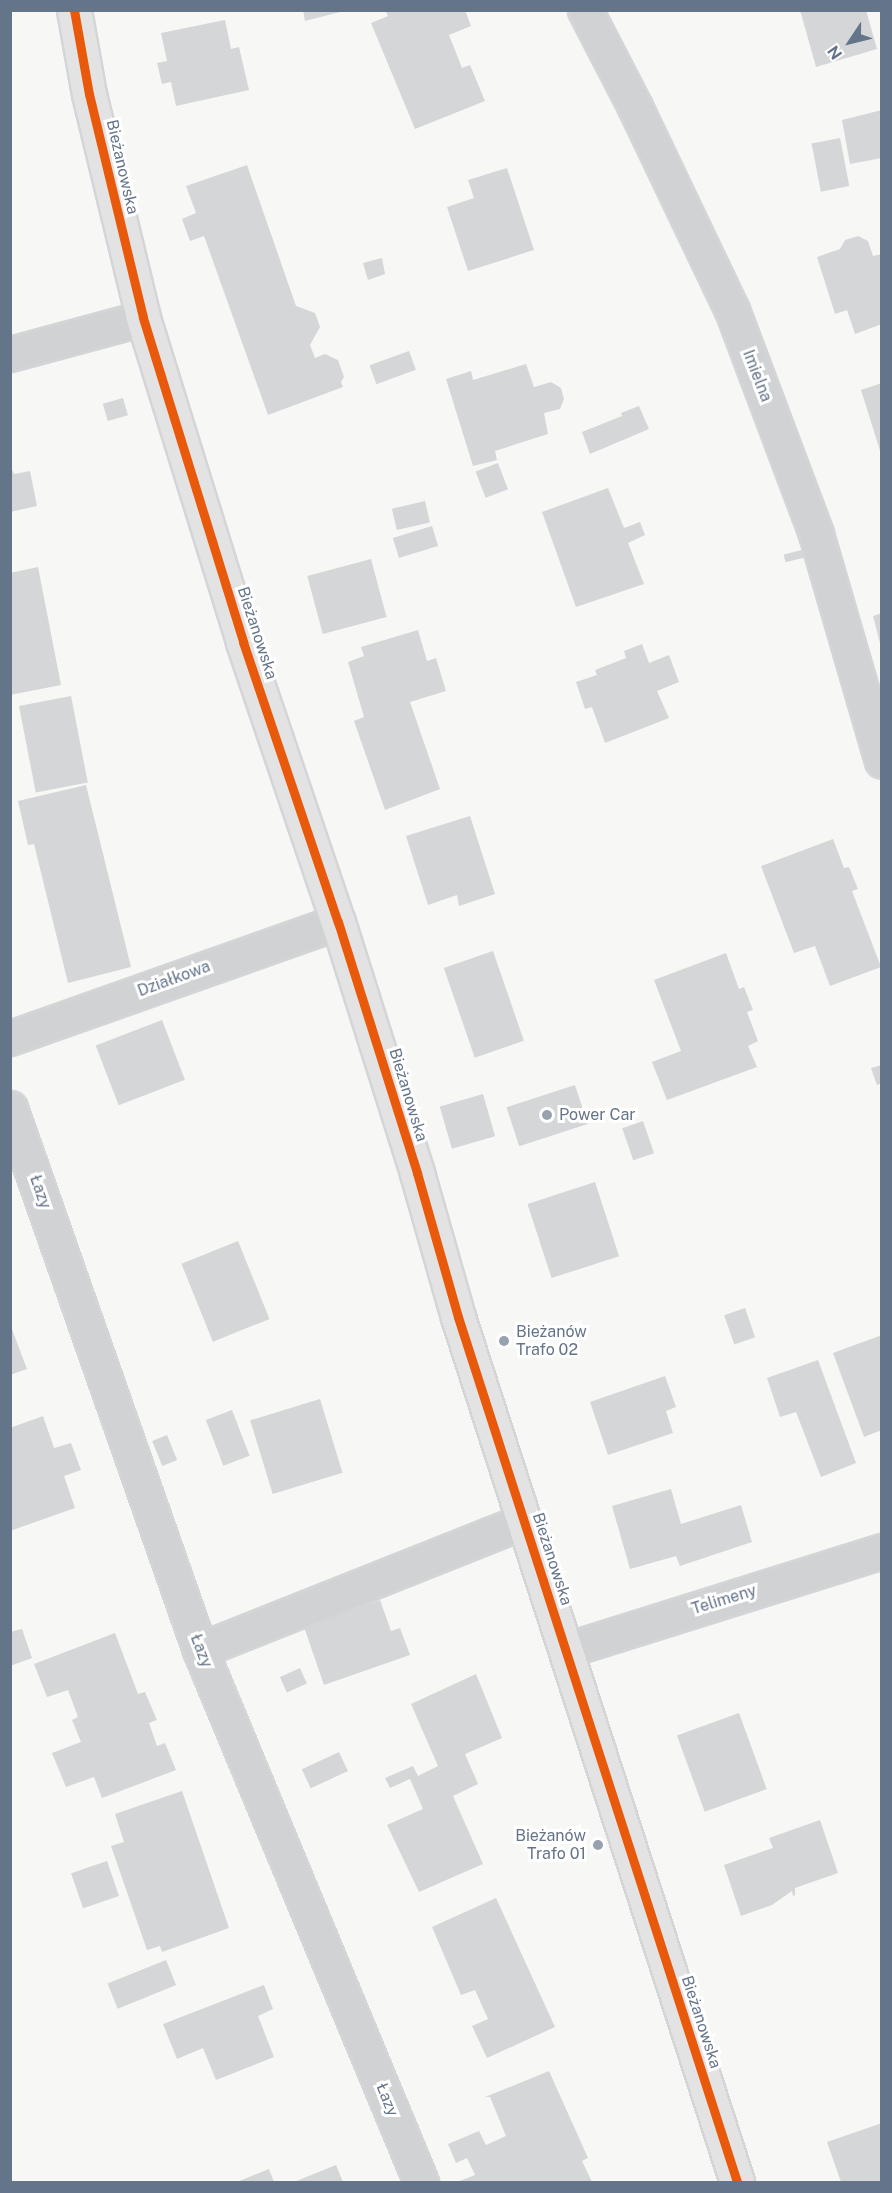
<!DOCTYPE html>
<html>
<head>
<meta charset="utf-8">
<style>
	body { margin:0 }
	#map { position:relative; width:892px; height:2193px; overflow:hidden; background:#f7f7f6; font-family:"Public Sans",sans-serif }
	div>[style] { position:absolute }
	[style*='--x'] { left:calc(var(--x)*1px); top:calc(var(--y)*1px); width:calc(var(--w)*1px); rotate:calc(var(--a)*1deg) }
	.building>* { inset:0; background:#d5d6d7; transform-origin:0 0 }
	.roads { filter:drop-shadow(2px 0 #d3d5d7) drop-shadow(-2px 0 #d3d5d7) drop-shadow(0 2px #d3d5d7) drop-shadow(0 -2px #d3d5d7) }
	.street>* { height:33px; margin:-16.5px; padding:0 16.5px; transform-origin:16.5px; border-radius:16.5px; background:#d1d2d3 }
	.secondary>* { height:33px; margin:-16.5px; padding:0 16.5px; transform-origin:16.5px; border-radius:16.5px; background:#e3e3e4 }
	.cycleway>* { height:9px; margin:-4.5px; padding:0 4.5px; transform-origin:4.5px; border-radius:4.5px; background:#e8590c }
	.dots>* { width:16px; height:16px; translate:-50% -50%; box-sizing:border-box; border:3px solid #fff; border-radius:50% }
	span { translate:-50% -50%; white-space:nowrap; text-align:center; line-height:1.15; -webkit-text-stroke:6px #fff; paint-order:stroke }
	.street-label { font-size:16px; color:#647489 }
	.poi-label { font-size:16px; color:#647489 }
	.left { translate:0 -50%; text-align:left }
	.right { translate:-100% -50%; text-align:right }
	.frame { position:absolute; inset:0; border:12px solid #647489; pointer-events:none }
	.north { position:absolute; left:820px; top:12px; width:60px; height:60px; -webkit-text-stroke:4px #fff; paint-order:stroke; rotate:235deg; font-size:16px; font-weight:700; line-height:24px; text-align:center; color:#647489 }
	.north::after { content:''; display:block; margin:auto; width:21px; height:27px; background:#647489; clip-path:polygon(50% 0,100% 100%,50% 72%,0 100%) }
</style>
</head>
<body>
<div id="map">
	<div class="building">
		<i style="clip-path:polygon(303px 10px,344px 10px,344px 11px,305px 21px)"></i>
		<i style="clip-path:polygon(385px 10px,465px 10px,471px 26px,449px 35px,462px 68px,470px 65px,485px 101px,415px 129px,371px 23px,388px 16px)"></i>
		<i style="clip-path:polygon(800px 10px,866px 10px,877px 49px,816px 67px)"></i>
		<i style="clip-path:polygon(225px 20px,231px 49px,239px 47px,249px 90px,176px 106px,171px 82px,162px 84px,157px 63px,167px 61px,161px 33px)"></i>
		<i style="clip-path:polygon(882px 110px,882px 158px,850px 164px,842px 120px)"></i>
		<i style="left:840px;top:138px;width:49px;height:29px;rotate:79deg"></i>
		<i style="clip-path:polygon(247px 165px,296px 306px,315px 313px,320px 327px,310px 345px,315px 358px,325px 354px,338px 360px,344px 377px,341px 382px,343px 387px,268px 415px,204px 236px,190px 241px,182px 219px,196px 213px,186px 186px)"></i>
		<i style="clip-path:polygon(507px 168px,534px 250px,468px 271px,447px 207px,474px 198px,468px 180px)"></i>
		<i style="clip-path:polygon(858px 236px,868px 241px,873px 256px,882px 254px,882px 324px,855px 334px,847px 310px,835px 314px,817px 257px,840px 249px,845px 240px)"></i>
		<i style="clip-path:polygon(382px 258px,385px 274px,368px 280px,363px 263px)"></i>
		<i style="left:409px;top:351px;width:20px;height:42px;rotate:70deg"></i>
		<i style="clip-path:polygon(526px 364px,534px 387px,551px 382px,561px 388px,564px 399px,560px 409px,544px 413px,548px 434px,495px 451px,497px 460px,473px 466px,446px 379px,471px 371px,473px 380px)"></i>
		<i style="clip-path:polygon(882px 383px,882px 454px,881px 454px,861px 390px)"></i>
		<i style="left:123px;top:398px;width:18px;height:21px;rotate:74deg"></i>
		<i style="clip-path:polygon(639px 406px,649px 429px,590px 454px,582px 432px,622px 416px,621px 413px)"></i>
		<i style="left:498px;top:463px;width:28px;height:24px;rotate:69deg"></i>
		<i style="clip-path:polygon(10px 465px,14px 474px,30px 471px,37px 506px,10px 512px)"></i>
		<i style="clip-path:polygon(608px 488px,624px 528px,640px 522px,645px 535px,628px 543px,644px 584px,576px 607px,542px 512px)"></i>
		<i style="left:425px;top:501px;width:22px;height:34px;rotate:77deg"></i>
		<i style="left:432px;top:526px;width:21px;height:41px;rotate:73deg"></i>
		<i style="left:802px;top:550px;width:8px;height:19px;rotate:76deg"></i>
		<i style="left:371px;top:559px;width:60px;height:66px;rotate:75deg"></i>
		<i style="clip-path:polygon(38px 567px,61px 685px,10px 695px,10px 573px)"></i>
		<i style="clip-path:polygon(882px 613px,882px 646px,881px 647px,873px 616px)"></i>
		<i style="clip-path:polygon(418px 630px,427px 661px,436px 658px,446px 691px,410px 702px,440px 789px,385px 810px,354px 721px,364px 717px,348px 662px,364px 656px,361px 647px)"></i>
		<i style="clip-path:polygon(642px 644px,649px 663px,669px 655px,679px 682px,657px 691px,669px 718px,605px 743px,592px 707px,585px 709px,576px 682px,597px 675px,595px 670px,626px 658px,624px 651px)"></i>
		<i style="left:71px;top:696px;width:88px;height:53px;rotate:79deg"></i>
		<i style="clip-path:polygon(86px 785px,131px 967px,68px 983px,34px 844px,28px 845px,18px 801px)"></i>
		<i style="clip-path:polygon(470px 816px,495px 894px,459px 906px,457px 895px,428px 905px,406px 836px)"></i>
		<i style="clip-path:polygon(833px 839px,844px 868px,849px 867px,858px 889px,852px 891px,881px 967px,830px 986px,815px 946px,794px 953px,761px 866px)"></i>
		<i style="left:493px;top:951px;width:95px;height:52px;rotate:71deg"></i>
		<i style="clip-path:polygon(726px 953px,739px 989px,744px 987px,753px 1010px,747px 1012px,758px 1041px,748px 1046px,757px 1067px,667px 1100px,652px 1062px,681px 1051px,654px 980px)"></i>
		<i style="left:162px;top:1020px;width:64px;height:71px;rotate:69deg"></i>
		<i style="clip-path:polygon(882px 1065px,882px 1083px,877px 1085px,871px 1068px)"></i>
		<i style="left:575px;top:1085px;width:41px;height:72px;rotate:72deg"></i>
		<i style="left:483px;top:1094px;width:44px;height:45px;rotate:74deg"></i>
		<i style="left:643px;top:1121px;width:34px;height:22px;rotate:71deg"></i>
		<i style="left:595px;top:1182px;width:78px;height:71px;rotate:72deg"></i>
		<i style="left:238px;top:1241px;width:84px;height:61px;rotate:68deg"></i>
		<i style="left:745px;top:1308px;width:31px;height:22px;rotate:71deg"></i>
		<i style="clip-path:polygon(10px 1324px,27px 1369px,10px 1375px)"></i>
		<i style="clip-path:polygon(882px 1335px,882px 1430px,864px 1437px,833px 1353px)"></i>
		<i style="clip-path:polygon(818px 1360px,856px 1463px,821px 1477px,796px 1412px,780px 1417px,767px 1378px)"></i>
		<i style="clip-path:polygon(665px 1376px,676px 1407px,666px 1411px,673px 1433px,608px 1455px,590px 1402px)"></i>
		<i style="left:320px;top:1399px;width:77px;height:73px;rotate:73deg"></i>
		<i style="left:232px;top:1410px;width:49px;height:28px;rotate:69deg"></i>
		<i style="clip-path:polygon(43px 1416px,54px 1448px,71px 1443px,81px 1470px,64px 1476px,75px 1508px,10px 1531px,10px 1428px)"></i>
		<i style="left:167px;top:1435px;width:27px;height:16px;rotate:68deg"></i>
		<i style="clip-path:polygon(671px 1489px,681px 1524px,741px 1505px,752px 1542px,680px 1566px,676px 1556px,630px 1569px,612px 1506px)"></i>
		<i style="clip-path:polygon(380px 1600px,391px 1631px,400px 1628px,410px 1655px,324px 1685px,304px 1627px)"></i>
		<i style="clip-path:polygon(22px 1629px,32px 1658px,10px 1666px,10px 1632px)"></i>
		<i style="clip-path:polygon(115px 1633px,138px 1694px,145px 1692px,157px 1720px,149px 1723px,157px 1746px,165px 1743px,176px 1770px,102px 1798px,94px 1777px,66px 1787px,52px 1753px,81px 1742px,72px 1720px,78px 1717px,68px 1690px,47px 1697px,34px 1664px)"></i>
		<i style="left:300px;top:1668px;width:17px;height:22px;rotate:66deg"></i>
		<i style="clip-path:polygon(476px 1674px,502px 1738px,465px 1754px,478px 1784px,453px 1796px,483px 1864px,419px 1892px,387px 1825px,423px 1809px,410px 1779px,390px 1788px,385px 1778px,413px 1766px,418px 1776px,438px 1766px,411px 1704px)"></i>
		<i style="left:739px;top:1713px;width:81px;height:66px;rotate:70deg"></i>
		<i style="left:339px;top:1752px;width:21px;height:41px;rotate:65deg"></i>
		<i style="clip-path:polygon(182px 1791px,229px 1928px,162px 1952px,160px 1946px,147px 1950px,111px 1846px,124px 1842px,115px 1814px)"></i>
		<i style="clip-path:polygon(820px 1820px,838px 1873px,795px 1888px,795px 1895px,793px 1896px,792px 1891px,772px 1905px,741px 1916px,724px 1865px,773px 1848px,769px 1838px)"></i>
		<i style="left:107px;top:1861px;width:37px;height:38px;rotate:71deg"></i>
		<i style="clip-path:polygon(496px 1898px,555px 2027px,487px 2058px,472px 2026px,488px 2019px,475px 1990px,461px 1995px,432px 1927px)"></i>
		<i style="left:166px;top:1960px;width:27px;height:63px;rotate:68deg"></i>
		<i style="clip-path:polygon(264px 1985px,273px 2009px,258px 2016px,274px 2057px,216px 2080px,203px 2048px,177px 2059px,163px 2024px)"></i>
		<i style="clip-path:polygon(549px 2071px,588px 2158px,582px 2161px,592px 2182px,457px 2182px,475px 2175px,467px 2158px,456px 2163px,448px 2144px,479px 2131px,486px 2145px,506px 2136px,490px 2097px,485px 2097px)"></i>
		<i style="clip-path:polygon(882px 2123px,882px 2182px,841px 2182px,827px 2142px)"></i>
		<i style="clip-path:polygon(336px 2165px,343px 2182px,294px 2182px)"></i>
		<i style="clip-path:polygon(269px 2169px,274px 2182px,237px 2182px)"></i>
	</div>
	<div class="roads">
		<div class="street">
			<i style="--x:585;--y:10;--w:109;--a:62.7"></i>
			<i style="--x:635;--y:107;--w:225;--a:64.5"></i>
			<i style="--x:732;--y:310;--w:239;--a:69.4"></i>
			<i style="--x:816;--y:534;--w:236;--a:73.8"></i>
			<i style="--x:10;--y:354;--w:138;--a:-15.1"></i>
			<i style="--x:10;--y:1038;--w:348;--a:-19.5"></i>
			<i style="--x:10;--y:1108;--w:574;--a:70.68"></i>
			<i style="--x:200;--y:1650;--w:576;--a:67.44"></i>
			<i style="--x:200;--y:1650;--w:349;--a:-21.7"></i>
			<i style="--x:566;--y:1650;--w:331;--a:-17.4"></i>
		</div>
		<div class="secondary">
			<i style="--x:74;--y:10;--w:85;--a:79.9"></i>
			<i style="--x:89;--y:94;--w:230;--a:76.4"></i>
			<i style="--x:143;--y:318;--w:339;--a:72.8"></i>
			<i style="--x:243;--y:642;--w:296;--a:71.3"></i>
			<i style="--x:338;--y:922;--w:263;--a:72.5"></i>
			<i style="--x:417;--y:1173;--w:150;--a:74.1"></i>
			<i style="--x:458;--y:1317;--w:909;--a:72.12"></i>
		</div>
	</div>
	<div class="cycleway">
		<i style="--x:74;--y:10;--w:85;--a:79.9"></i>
		<i style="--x:89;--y:94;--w:230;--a:76.4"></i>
		<i style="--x:143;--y:318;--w:339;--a:72.8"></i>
		<i style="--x:243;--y:642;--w:296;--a:71.3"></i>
		<i style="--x:338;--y:922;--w:263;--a:72.5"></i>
		<i style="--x:417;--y:1173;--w:150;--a:74.1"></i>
		<i style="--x:458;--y:1317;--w:909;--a:72.12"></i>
	</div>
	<div class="dots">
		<i style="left:547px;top:1115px;background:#97a2af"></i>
		<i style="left:504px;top:1341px;background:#97a2af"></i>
		<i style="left:598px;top:1845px;background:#97a2af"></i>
	</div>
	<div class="street-label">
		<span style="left:122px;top:167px;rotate:77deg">Bieżanowska</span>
		<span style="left:757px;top:376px;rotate:69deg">Imielna</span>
		<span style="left:257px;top:633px;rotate:72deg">Bieżanowska</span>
		<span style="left:174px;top:979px;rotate:-20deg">Działkowa</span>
		<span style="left:408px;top:1095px;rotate:73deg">Bieżanowska</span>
		<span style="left:40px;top:1192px;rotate:71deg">Łazy</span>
		<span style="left:552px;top:1559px;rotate:72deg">Bieżanowska</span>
		<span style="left:724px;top:1600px;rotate:-17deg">Telimeny</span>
		<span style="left:201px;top:1651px;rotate:69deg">Łazy</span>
		<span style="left:701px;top:2022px;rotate:72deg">Bieżanowska</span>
		<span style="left:387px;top:2100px;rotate:68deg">Łazy</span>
	</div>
	<div class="poi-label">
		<span class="left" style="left:559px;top:1115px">Power Car</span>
		<span class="left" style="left:516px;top:1341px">Bieżanów<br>Trafo 02</span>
		<span class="right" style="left:586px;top:1845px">Bieżanów<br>Trafo 01</span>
	</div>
	<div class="frame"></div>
	<div class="north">N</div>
</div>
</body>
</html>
